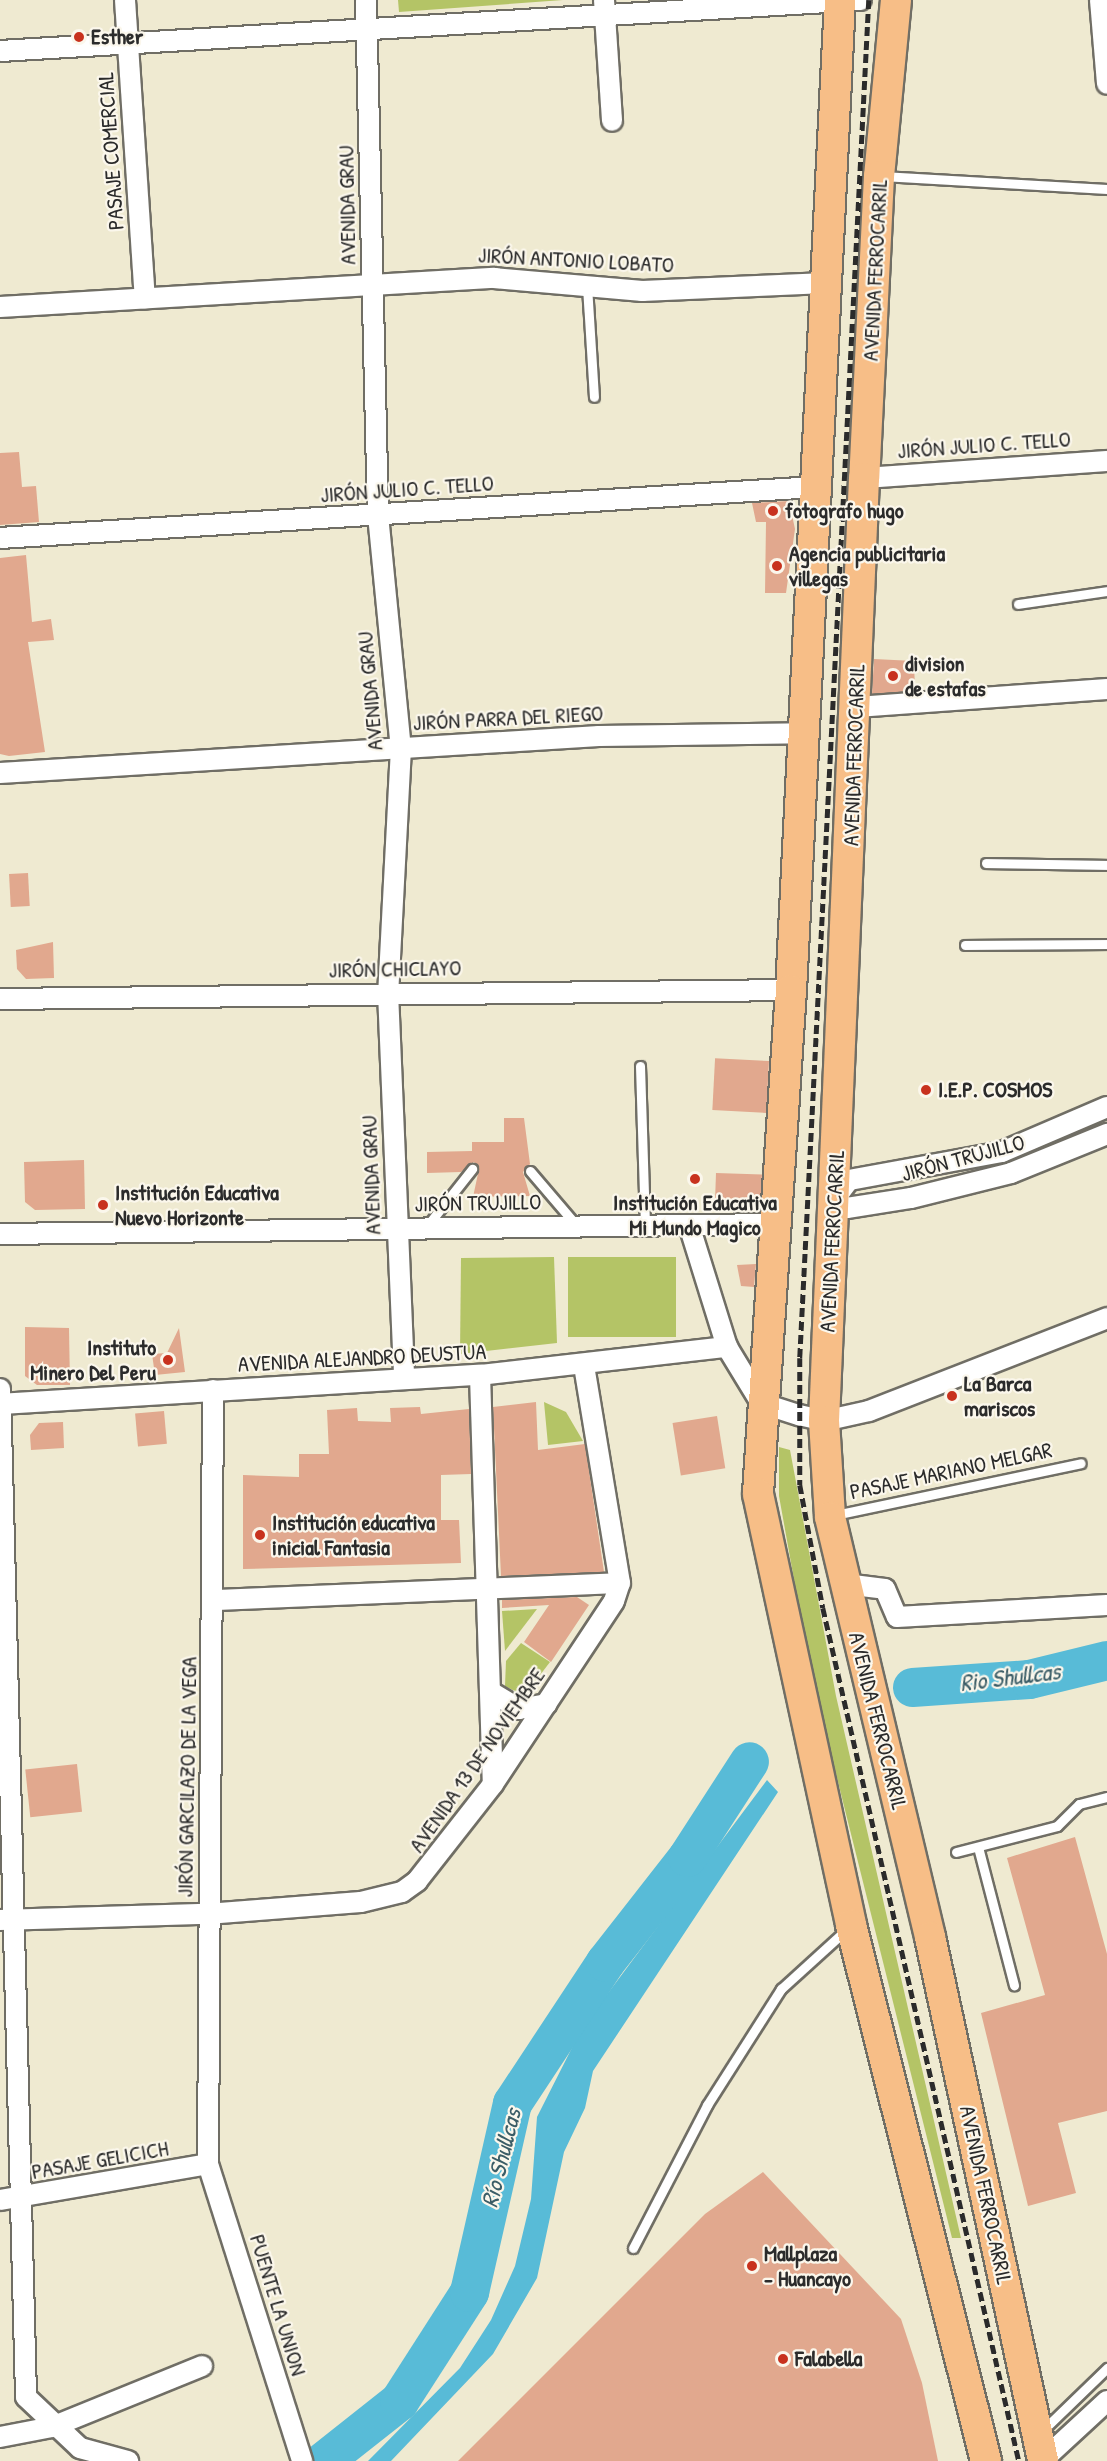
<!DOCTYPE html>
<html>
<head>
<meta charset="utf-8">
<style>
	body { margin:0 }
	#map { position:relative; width:1107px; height:2461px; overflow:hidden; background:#efead1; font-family:"Patrick Hand",sans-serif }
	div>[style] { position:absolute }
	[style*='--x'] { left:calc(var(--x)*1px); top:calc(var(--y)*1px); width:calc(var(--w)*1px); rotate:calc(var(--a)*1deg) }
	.green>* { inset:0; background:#b4c466; transform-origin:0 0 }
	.water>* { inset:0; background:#58bbd7 }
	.river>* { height:39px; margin:-19.5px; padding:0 19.5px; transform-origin:19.5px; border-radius:19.5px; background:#58bbd7 }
	.building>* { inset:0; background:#e1a88e; transform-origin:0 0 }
	.roads { filter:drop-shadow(2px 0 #706e65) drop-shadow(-2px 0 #706e65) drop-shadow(0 2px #706e65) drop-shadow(0 -2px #706e65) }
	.service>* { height:9px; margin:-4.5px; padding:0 4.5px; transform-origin:4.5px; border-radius:4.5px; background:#fff }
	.minor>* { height:20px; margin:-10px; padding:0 10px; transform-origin:10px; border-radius:10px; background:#fff }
	.primary>* { height:30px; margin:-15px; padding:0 15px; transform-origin:15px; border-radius:15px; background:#f7be87 }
	.rail>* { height:4.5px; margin-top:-2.25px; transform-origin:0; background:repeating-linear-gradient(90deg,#2b2b2b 0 9px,transparent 0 13.5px) }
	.dots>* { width:16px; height:16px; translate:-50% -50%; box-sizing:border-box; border:3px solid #fbf7ec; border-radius:50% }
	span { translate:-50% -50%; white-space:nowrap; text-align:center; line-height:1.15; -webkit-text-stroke:4.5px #fbf7ec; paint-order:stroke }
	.poi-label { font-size:22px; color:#2b2b2b; font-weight:700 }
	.left { translate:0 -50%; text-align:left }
	.right { translate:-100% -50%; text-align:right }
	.street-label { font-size:22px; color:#2b2b2b }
	.water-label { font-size:24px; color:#3b5d67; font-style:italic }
</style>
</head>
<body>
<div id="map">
	<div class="green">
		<i style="clip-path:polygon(398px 0,563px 0,399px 12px)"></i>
		<i style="clip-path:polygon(554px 1257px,557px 1343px,460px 1354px,461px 1258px)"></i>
		<i style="left:568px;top:1257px;width:108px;height:80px"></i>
		<i style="clip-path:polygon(544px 1402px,566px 1412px,583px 1441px,548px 1445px)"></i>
		<i style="clip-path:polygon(779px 1447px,790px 1450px,836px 1696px,961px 2238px,952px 2238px,811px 1674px,779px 1496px)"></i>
		<i style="clip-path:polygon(537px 1609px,505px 1651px,502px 1611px)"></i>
		<i style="clip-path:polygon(521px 1643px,550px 1662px,524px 1696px,505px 1686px,506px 1661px)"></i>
	</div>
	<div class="water">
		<i style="clip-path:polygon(767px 1780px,778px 1792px,593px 2071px,585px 2108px,564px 2152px,537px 2278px,493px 2354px,391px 2461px,368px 2461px,460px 2368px,491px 2320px,515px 2266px,531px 2199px,537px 2117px,582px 2028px)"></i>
	</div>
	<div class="river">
		<i style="--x:912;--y:1687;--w:117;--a:-3.9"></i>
		<i style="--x:1029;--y:1679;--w:80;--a:-13.7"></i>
		<i style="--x:323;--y:2461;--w:97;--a:-38.3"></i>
		<i style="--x:399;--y:2401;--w:130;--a:-57.3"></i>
		<i style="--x:469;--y:2292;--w:194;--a:-77.2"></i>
		<i style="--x:512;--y:2103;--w:169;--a:-56.6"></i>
		<i style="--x:605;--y:1962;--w:133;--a:-52"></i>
		<i style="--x:687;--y:1857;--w:114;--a:-57.1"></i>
	</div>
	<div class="building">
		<i style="clip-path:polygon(19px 452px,22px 487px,36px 486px,39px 522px,0 525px,0 453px)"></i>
		<i style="clip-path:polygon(789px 501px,795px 529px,786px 593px,765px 593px,766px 522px,756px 522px,752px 503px)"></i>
		<i style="clip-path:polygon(26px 555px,32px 622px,51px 619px,54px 640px,28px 642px,45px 752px,9px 756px,0 754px,0 558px)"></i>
		<i style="clip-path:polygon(874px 659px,914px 661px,915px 691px,872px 694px)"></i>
		<i style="left:28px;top:873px;width:33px;height:19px;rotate:87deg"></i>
		<i style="clip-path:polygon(53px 942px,54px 978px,26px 979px,17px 969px,16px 950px)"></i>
		<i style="left:769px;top:1061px;width:52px;height:54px;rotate:93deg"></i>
		<i style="clip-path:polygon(504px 1118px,524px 1118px,530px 1164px,523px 1172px,530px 1196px,473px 1197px,479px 1169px,474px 1162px,461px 1172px,427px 1173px,427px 1152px,472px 1151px,472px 1142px,504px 1142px)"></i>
		<i style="clip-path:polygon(84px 1160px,85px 1209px,35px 1210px,25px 1202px,24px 1162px)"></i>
		<i style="left:716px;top:1173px;width:46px;height:29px;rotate:2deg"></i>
		<i style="clip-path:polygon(756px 1264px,754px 1287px,741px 1286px,737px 1265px)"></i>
		<i style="clip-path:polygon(25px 1327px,69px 1328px,70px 1385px,37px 1385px,25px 1376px)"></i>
		<i style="clip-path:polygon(179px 1328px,185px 1372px,155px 1375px,152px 1354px,167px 1353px)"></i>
		<i style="clip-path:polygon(536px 1402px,538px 1450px,585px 1444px,604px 1572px,501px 1576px,493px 1407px)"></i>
		<i style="clip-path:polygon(420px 1407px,421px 1414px,469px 1409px,471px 1474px,441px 1475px,441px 1520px,459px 1520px,461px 1563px,243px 1569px,243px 1475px,299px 1477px,299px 1454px,329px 1454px,327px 1410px,357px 1408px,358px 1421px,391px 1422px,390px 1408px)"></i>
		<i style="left:164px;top:1411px;width:33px;height:29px;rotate:85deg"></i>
		<i style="left:717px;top:1416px;width:53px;height:45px;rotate:81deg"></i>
		<i style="clip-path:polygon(63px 1422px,64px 1448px,31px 1450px,30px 1435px,39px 1423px)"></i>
		<i style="clip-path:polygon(577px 1597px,589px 1605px,551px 1662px,524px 1642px,549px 1605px,502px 1608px,502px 1600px)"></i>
		<i style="left:77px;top:1764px;width:48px;height:52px;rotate:84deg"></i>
		<i style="clip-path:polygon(1075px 1837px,1107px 1954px,1107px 2111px,1058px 2123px,1076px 2193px,1028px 2206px,981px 2013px,1045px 1995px,1007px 1858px)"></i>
		<i style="clip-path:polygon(763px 2172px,901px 2319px,922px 2383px,938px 2461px,458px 2461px,705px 2214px)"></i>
	</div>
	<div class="roads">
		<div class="service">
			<i style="--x:882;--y:176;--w:225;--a:3.3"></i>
			<i style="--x:587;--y:286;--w:111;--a:86.4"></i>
			<i style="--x:1018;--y:604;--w:90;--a:-8.3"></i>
			<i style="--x:986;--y:863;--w:121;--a:0.9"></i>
			<i style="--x:965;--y:945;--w:142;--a:-0.4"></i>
			<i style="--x:640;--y:1066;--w:159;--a:88.2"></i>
			<i style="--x:530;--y:1171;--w:72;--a:49.5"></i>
			<i style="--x:427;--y:1226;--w:73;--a:-51.7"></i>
			<i style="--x:835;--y:1515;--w:251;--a:-11.9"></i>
			<i style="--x:978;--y:1847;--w:143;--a:75.4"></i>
			<i style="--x:956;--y:1852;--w:104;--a:-14.4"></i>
			<i style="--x:1057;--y:1826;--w:31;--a:-45"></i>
			<i style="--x:1079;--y:1804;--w:29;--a:-14"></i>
			<i style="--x:633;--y:2248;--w:161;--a:-62.6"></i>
			<i style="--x:707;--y:2105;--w:138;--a:-57.5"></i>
			<i style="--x:781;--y:1989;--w:89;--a:-42.3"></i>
			<i style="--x:1042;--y:2431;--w:91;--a:-44.1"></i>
		</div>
		<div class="minor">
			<i style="--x:125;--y:0;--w:299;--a:86.2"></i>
			<i style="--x:366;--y:0;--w:515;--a:88.67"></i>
			<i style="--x:378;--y:515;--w:234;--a:84.4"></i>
			<i style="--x:401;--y:748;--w:244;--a:93"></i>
			<i style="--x:388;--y:992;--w:386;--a:87.6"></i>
			<i style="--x:604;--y:0;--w:121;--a:86.2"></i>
			<i style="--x:1100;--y:0;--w:84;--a:85.2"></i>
			<i style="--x:0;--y:51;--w:862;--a:-3.39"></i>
			<i style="--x:0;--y:307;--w:495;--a:-3.4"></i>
			<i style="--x:494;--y:278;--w:149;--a:5"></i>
			<i style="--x:642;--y:291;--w:184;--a:-2.5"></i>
			<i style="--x:864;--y:478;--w:244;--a:-4"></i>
			<i style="--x:0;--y:538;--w:818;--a:-3.58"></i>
			<i style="--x:856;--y:707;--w:252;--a:-4.1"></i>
			<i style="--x:0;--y:773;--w:600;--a:-3.53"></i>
			<i style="--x:599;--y:736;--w:205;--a:-0.8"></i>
			<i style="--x:0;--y:999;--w:791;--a:-0.65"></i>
			<i style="--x:1107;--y:1107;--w:114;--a:156.8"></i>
			<i style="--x:1002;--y:1152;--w:156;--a:169.6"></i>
			<i style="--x:849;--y:1180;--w:25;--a:127"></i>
			<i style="--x:834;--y:1200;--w:15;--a:32"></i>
			<i style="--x:847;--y:1208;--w:65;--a:-8.9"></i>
			<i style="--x:911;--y:1198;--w:103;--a:-14"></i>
			<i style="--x:1011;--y:1173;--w:104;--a:-22.1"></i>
			<i style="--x:689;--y:1225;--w:128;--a:72.7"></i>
			<i style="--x:727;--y:1347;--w:66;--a:58.7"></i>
			<i style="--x:761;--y:1403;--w:40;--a:18"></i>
			<i style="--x:799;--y:1415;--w:26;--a:13"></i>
			<i style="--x:824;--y:1421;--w:46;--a:-12.5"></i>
			<i style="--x:869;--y:1411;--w:256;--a:-21.3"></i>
			<i style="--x:0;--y:1234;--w:777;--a:-0.74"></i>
			<i style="--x:480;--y:1375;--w:409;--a:88.2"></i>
			<i style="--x:0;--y:1389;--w:1008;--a:88.52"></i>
			<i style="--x:26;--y:2397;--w:74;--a:43.4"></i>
			<i style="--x:80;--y:2448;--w:50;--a:15.2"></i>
			<i style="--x:213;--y:1390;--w:774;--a:90.37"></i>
			<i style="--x:208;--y:2164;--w:312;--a:72.4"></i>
			<i style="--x:0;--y:1404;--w:481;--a:-3.5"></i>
			<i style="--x:480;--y:1375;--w:249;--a:-6.5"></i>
			<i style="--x:845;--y:1584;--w:40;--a:7.1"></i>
			<i style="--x:885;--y:1589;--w:30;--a:67"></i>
			<i style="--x:897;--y:1617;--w:210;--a:-3.3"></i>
			<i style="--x:215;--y:1600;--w:405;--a:-2.4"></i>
			<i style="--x:491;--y:1692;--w:33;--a:31"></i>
			<i style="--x:519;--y:1709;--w:28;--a:-10"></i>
			<i style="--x:0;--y:1920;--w:207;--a:-1.7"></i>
			<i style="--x:207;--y:1914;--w:154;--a:-4.5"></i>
			<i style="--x:361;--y:1902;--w:42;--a:-13.7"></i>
			<i style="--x:402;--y:1892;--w:19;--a:-36"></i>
			<i style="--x:417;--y:1881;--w:123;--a:-51.9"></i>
			<i style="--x:493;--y:1784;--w:219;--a:-56.5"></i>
			<i style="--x:614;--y:1601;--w:19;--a:-72"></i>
			<i style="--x:620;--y:1583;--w:220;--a:-99.4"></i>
			<i style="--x:0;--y:2200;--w:211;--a:-9.8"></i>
			<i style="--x:0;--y:2437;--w:53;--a:-10.9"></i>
			<i style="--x:52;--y:2427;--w:162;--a:-22.1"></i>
			<i style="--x:1043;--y:2460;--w:87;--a:-42.7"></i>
		</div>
		<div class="primary">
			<i style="--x:840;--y:0;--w:991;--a:92.83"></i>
			<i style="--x:791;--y:990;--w:505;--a:93.75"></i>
			<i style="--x:758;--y:1494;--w:441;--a:77.8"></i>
			<i style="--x:851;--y:1925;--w:553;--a:75.86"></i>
			<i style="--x:896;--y:0;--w:177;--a:95.5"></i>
			<i style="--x:879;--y:176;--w:302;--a:92.8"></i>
			<i style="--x:864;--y:478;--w:944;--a:92.43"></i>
			<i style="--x:824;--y:1421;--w:96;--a:86.4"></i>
			<i style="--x:830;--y:1517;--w:432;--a:76.6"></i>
			<i style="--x:930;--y:1937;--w:535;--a:77.81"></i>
		</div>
	</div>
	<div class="rail">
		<i style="--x:869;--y:0;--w:1360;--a:92.91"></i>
		<i style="--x:800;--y:1358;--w:127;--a:90"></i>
		<i style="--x:800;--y:1485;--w:125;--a:79.4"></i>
		<i style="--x:823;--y:1608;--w:875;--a:77.06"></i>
	</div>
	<div class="dots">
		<i style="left:79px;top:37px;background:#c8321e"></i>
		<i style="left:773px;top:511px;background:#c8321e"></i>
		<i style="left:777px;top:566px;background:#c8321e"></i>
		<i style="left:893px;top:676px;background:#c8321e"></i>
		<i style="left:926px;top:1090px;background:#c8321e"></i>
		<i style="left:695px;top:1179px;background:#c8321e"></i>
		<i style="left:103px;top:1205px;background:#c8321e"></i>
		<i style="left:168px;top:1360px;background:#c8321e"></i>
		<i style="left:952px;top:1396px;background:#c8321e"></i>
		<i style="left:260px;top:1535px;background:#c8321e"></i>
		<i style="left:752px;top:2266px;background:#c8321e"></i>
		<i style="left:783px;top:2359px;background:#c8321e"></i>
	</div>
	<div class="poi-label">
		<span class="left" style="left:91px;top:37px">Esther</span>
		<span class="left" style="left:785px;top:511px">fotografo hugo</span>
		<span class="left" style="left:789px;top:566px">Agencia publicitaria<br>villegas</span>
		<span class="left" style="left:905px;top:676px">division<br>de estafas</span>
		<span class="left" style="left:938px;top:1090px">I.E.P. COSMOS</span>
		<span class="left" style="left:115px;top:1205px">Institución Educativa<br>Nuevo Horizonte</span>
		<span style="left:695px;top:1215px">Institución Educativa<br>Mi Mundo Magico</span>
		<span class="right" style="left:156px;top:1360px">Instituto<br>Minero Del Peru</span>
		<span class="left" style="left:964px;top:1396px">La Barca<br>mariscos</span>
		<span class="left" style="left:272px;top:1535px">Institución educativa<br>inicial Fantasia</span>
		<span class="left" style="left:764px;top:2266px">Mallplaza<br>- Huancayo</span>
		<span class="left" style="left:795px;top:2359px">Falabella</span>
	</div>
	<div class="street-label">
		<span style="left:111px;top:151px;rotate:-94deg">PASAJE COMERCIAL</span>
		<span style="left:347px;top:205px;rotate:-91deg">AVENIDA GRAU</span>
		<span style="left:576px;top:260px;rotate:3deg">JIRÓN ANTONIO LOBATO</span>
		<span style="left:875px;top:270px;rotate:-87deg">AVENIDA FERROCARRIL</span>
		<span style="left:984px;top:445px;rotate:-4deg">JIRÓN JULIO C. TELLO</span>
		<span style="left:407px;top:489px;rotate:-4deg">JIRÓN JULIO C. TELLO</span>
		<span style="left:370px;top:691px;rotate:-95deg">AVENIDA GRAU</span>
		<span style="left:508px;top:718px;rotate:-3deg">JIRÓN PARRA DEL RIEGO</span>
		<span style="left:854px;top:755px;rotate:-88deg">AVENIDA FERROCARRIL</span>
		<span style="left:395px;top:969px;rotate:-1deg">JIRÓN CHICLAYO</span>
		<span style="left:963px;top:1158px;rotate:-15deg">JIRÓN TRUJILLO</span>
		<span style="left:371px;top:1175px;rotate:-92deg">AVENIDA GRAU</span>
		<span style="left:478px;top:1203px;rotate:-1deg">JIRÓN TRUJILLO</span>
		<span style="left:832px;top:1241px;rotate:-87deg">AVENIDA FERROCARRIL</span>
		<span style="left:362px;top:1358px;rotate:-3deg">AVENIDA ALEJANDRO DEUSTUA</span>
		<span style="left:951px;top:1471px;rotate:-12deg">PASAJE MARIANO MELGAR</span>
		<span style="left:878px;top:1721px;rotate:76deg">AVENIDA FERROCARRIL</span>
		<span style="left:477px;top:1760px;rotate:-55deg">AVENIDA 13 DE NOVIEMBRE</span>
		<span style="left:187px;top:1777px;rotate:-89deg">JIRÓN GARCILAZO DE LA VEGA</span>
		<span style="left:100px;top:2160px;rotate:-10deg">PASAJE GELICICH</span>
		<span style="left:986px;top:2195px;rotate:78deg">AVENIDA FERROCARRIL</span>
		<span style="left:278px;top:2305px;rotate:73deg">PUENTE LA UNION</span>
	</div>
	<div class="water-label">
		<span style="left:1010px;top:1677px;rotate:-7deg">Rio Shullcas</span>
		<span style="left:501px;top:2158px;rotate:-76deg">Río Shullcas</span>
	</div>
</div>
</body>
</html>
